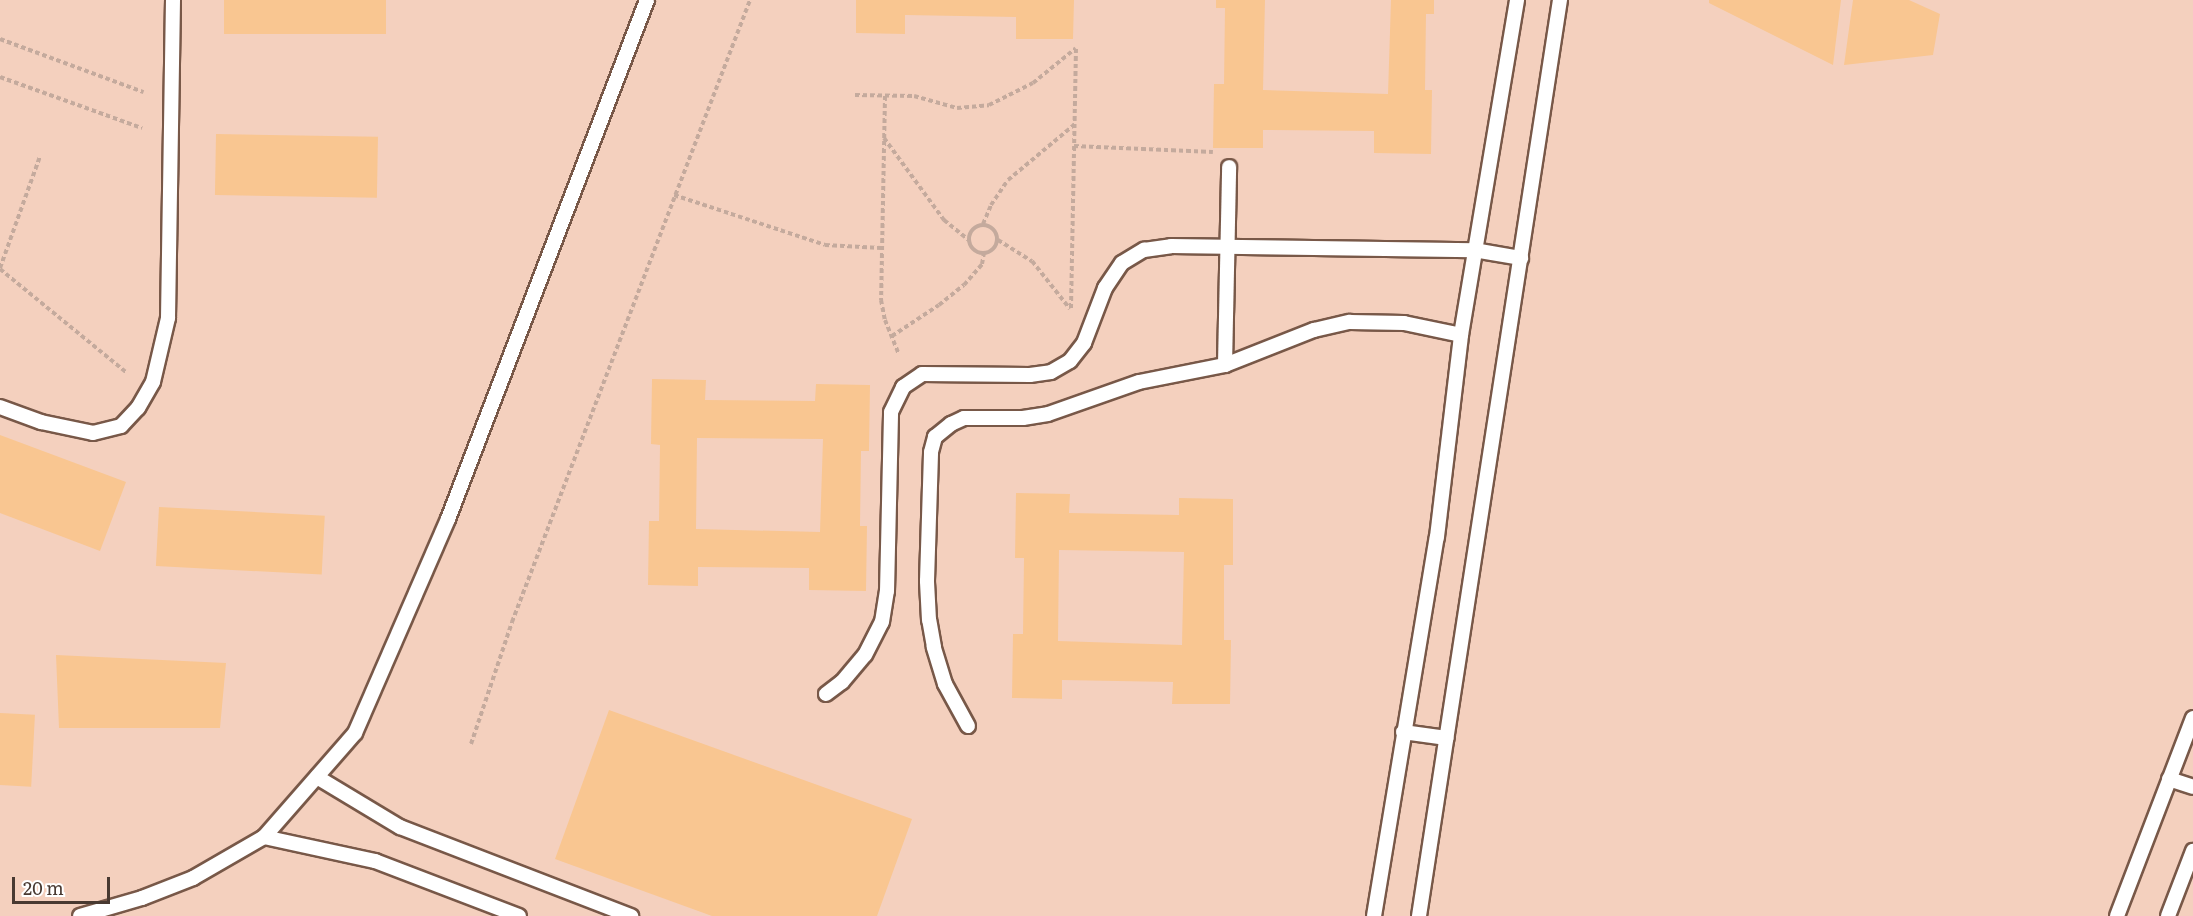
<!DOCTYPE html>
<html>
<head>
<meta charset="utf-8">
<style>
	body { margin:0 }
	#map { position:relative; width:2193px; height:916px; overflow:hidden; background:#fedfd0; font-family:Literata,serif }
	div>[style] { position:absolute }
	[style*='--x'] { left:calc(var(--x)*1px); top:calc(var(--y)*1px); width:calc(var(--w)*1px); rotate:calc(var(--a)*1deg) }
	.built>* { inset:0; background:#f4d0be; transform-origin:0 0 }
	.building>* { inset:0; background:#f9c691; transform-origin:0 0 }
	.path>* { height:4px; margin-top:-2px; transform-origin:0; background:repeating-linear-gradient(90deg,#c4aa9d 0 4.5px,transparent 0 7.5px) }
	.path>.ring { margin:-2px; padding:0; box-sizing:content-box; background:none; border:4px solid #c4aa9d; border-radius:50% }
	.roads { filter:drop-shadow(2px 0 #785848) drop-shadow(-2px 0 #785848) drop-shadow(0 2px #785848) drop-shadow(0 -2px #785848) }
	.service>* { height:14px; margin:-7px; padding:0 7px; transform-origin:7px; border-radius:7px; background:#fff }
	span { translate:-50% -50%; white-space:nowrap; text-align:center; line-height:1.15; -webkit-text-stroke:5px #fff; paint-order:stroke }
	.scale { position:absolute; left:12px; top:877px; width:98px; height:27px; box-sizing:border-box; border:3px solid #483931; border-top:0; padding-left:8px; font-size:18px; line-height:21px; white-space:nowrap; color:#483931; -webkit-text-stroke:4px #fff; paint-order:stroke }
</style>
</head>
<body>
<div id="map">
	<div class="built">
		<i style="left:0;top:0;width:2193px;height:916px"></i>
	</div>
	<div class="building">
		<i style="left:224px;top:0;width:162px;height:34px"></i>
		<i style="clip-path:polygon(856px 0,1074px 0,1073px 39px,1016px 39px,1016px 17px,905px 15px,905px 34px,856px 33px)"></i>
		<i style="clip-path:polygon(1216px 0,1265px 0,1263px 90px,1388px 94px,1391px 0,1434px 0,1434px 14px,1426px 14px,1425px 90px,1432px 90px,1431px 154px,1374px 153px,1374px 131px,1263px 130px,1263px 148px,1213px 148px,1214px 84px,1224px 84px,1225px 8px,1216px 8px)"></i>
		<i style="clip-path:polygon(1709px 0,1841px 0,1833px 65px,1709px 3px)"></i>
		<i style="clip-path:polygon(1853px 0,1909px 0,1940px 14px,1933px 55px,1844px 65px)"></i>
		<i style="left:216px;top:134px;width:162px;height:61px;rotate:1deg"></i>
		<i style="clip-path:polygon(evenodd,652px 379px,706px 380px,705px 400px,815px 401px,816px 384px,870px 385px,869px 451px,861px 451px,860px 526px,867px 526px,866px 591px,809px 590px,809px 568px,698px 567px,698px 586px,648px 585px,649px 521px,659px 521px,660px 445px,651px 444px,652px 379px,697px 438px,823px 439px,820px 532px,696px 529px,697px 438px)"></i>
		<i style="clip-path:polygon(0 435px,126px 482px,100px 551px,0 513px)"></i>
		<i style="clip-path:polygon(evenodd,1016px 493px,1070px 494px,1069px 513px,1179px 515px,1179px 498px,1233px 499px,1233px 565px,1224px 565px,1224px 640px,1231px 640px,1230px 704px,1172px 704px,1173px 682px,1062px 680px,1062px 699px,1012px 698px,1013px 634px,1023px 634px,1024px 558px,1015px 558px,1016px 493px,1059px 550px,1184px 552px,1182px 645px,1058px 641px,1059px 550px)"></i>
		<i style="left:159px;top:507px;width:166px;height:59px;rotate:3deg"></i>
		<i style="clip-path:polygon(56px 655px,226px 663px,220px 728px,59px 728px)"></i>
		<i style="clip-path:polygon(609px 710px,912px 819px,877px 916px,712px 916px,555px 859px)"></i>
		<i style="left:0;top:713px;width:35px;height:72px;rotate:3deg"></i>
	</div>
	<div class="path">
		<i style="--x:0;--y:39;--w:153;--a:20.3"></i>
		<i style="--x:0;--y:77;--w:151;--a:19.8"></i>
		<i style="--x:855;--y:95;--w:59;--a:1"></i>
		<i style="--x:914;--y:96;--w:45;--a:15.6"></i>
		<i style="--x:957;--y:108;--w:32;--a:-5"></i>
		<i style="--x:989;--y:105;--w:49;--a:-26.6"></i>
		<i style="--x:1033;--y:83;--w:55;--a:-39.1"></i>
		<i style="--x:885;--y:96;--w:204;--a:91.1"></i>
		<i style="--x:881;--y:300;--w:20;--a:79"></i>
		<i style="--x:885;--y:320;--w:35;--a:68"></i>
		<i style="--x:884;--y:138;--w:102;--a:53.8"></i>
		<i style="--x:944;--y:220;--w:32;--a:39"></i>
		<i style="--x:1074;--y:146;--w:139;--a:2.5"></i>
		<i style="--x:674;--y:195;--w:159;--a:18.3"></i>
		<i style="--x:825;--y:245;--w:56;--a:3.1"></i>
		<i style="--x:983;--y:224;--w:21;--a:-67"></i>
		<i style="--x:991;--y:205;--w:30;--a:-56"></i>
		<i style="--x:1008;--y:180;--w:87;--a:-39.9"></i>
		<i class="ring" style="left:969px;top:225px;width:24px;height:24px"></i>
		<i style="--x:998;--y:240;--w:40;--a:32"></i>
		<i style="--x:1032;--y:261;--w:61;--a:51.6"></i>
		<i style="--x:0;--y:268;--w:119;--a:-70.3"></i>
		<i style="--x:0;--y:269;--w:163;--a:39.3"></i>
		<i style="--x:1071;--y:308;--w:260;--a:-88.9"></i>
		<i style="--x:892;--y:336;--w:56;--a:-33.4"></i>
		<i style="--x:939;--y:305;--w:32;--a:-39"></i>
		<i style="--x:964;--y:285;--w:28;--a:-49"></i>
		<i style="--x:982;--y:264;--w:11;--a:-80"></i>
		<i style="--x:471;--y:744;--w:129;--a:-71.4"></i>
		<i style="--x:512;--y:622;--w:666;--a:-69.06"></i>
	</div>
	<div class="roads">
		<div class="service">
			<i style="--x:1225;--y:365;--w:198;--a:-88.8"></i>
			<i style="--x:0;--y:407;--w:44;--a:20.1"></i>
			<i style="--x:41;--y:422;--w:53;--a:11.9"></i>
			<i style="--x:93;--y:433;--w:29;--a:-14"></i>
			<i style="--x:121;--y:426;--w:25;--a:-47"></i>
			<i style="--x:138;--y:408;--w:30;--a:-60"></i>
			<i style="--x:153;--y:382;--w:66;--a:-76.8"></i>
			<i style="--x:168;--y:318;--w:318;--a:-89.1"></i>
			<i style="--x:826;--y:694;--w:20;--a:-37"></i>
			<i style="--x:842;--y:682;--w:35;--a:-50"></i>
			<i style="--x:865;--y:655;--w:37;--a:-63"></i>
			<i style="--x:882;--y:622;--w:31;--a:-81"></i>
			<i style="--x:887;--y:591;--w:179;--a:-88.7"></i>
			<i style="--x:891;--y:412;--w:28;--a:-64"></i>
			<i style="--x:903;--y:387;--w:23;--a:-34"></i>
			<i style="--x:922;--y:374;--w:108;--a:0.5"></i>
			<i style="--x:1030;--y:375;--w:21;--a:-8"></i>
			<i style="--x:1051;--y:372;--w:22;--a:-30"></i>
			<i style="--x:1070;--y:361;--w:23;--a:-52"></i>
			<i style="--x:1084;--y:343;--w:59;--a:-69.1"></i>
			<i style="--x:1105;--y:288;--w:30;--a:-56"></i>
			<i style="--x:1122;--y:263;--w:26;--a:-31"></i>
			<i style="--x:1144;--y:250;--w:27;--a:-8"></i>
			<i style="--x:1171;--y:246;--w:303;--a:0.8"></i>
			<i style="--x:1474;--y:250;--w:48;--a:9.7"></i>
			<i style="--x:968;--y:726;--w:48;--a:-118.7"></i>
			<i style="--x:945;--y:684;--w:39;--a:-107"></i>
			<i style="--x:934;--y:647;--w:27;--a:-100"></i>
			<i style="--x:929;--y:620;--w:39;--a:-93"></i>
			<i style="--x:927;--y:581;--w:129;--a:-88.2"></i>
			<i style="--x:931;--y:452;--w:16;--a:-75"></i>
			<i style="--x:935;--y:437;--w:21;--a:-39"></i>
			<i style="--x:951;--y:424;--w:14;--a:-25"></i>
			<i style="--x:964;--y:418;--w:59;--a:0"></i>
			<i style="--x:1023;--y:418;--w:25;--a:-9"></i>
			<i style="--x:1048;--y:414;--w:96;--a:-19.4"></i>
			<i style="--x:1139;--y:382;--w:88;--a:-11.2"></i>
			<i style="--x:1225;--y:365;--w:96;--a:-21.5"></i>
			<i style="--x:1314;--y:330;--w:37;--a:-13"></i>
			<i style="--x:1350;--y:322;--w:54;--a:1.1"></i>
			<i style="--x:1404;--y:323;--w:58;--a:11.9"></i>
			<i style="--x:1403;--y:732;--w:44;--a:7.8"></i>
			<i style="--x:317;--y:777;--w:97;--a:31.1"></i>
			<i style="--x:400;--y:827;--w:248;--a:21.1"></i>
			<i style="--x:2169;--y:779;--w:25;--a:18"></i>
			<i style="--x:264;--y:837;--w:114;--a:12.2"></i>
			<i style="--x:375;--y:861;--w:154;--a:20.9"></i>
			<i style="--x:80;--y:916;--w:65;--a:-16.2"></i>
			<i style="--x:142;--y:898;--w:55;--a:-21.4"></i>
			<i style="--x:193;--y:878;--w:82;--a:-30"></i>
			<i style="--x:264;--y:837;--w:138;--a:-48.8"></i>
			<i style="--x:355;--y:733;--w:233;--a:-66.5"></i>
			<i style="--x:448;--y:519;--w:556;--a:-69.02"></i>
			<i style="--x:1374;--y:916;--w:384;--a:-80.6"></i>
			<i style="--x:1437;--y:537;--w:203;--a:-83.2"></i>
			<i style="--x:1461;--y:335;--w:340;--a:-80.5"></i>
			<i style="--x:1419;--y:916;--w:927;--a:-81.25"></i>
			<i style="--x:2117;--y:916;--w:212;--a:-69"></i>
			<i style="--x:2168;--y:916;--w:70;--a:-69"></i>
		</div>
	</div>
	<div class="scale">20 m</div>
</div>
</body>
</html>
